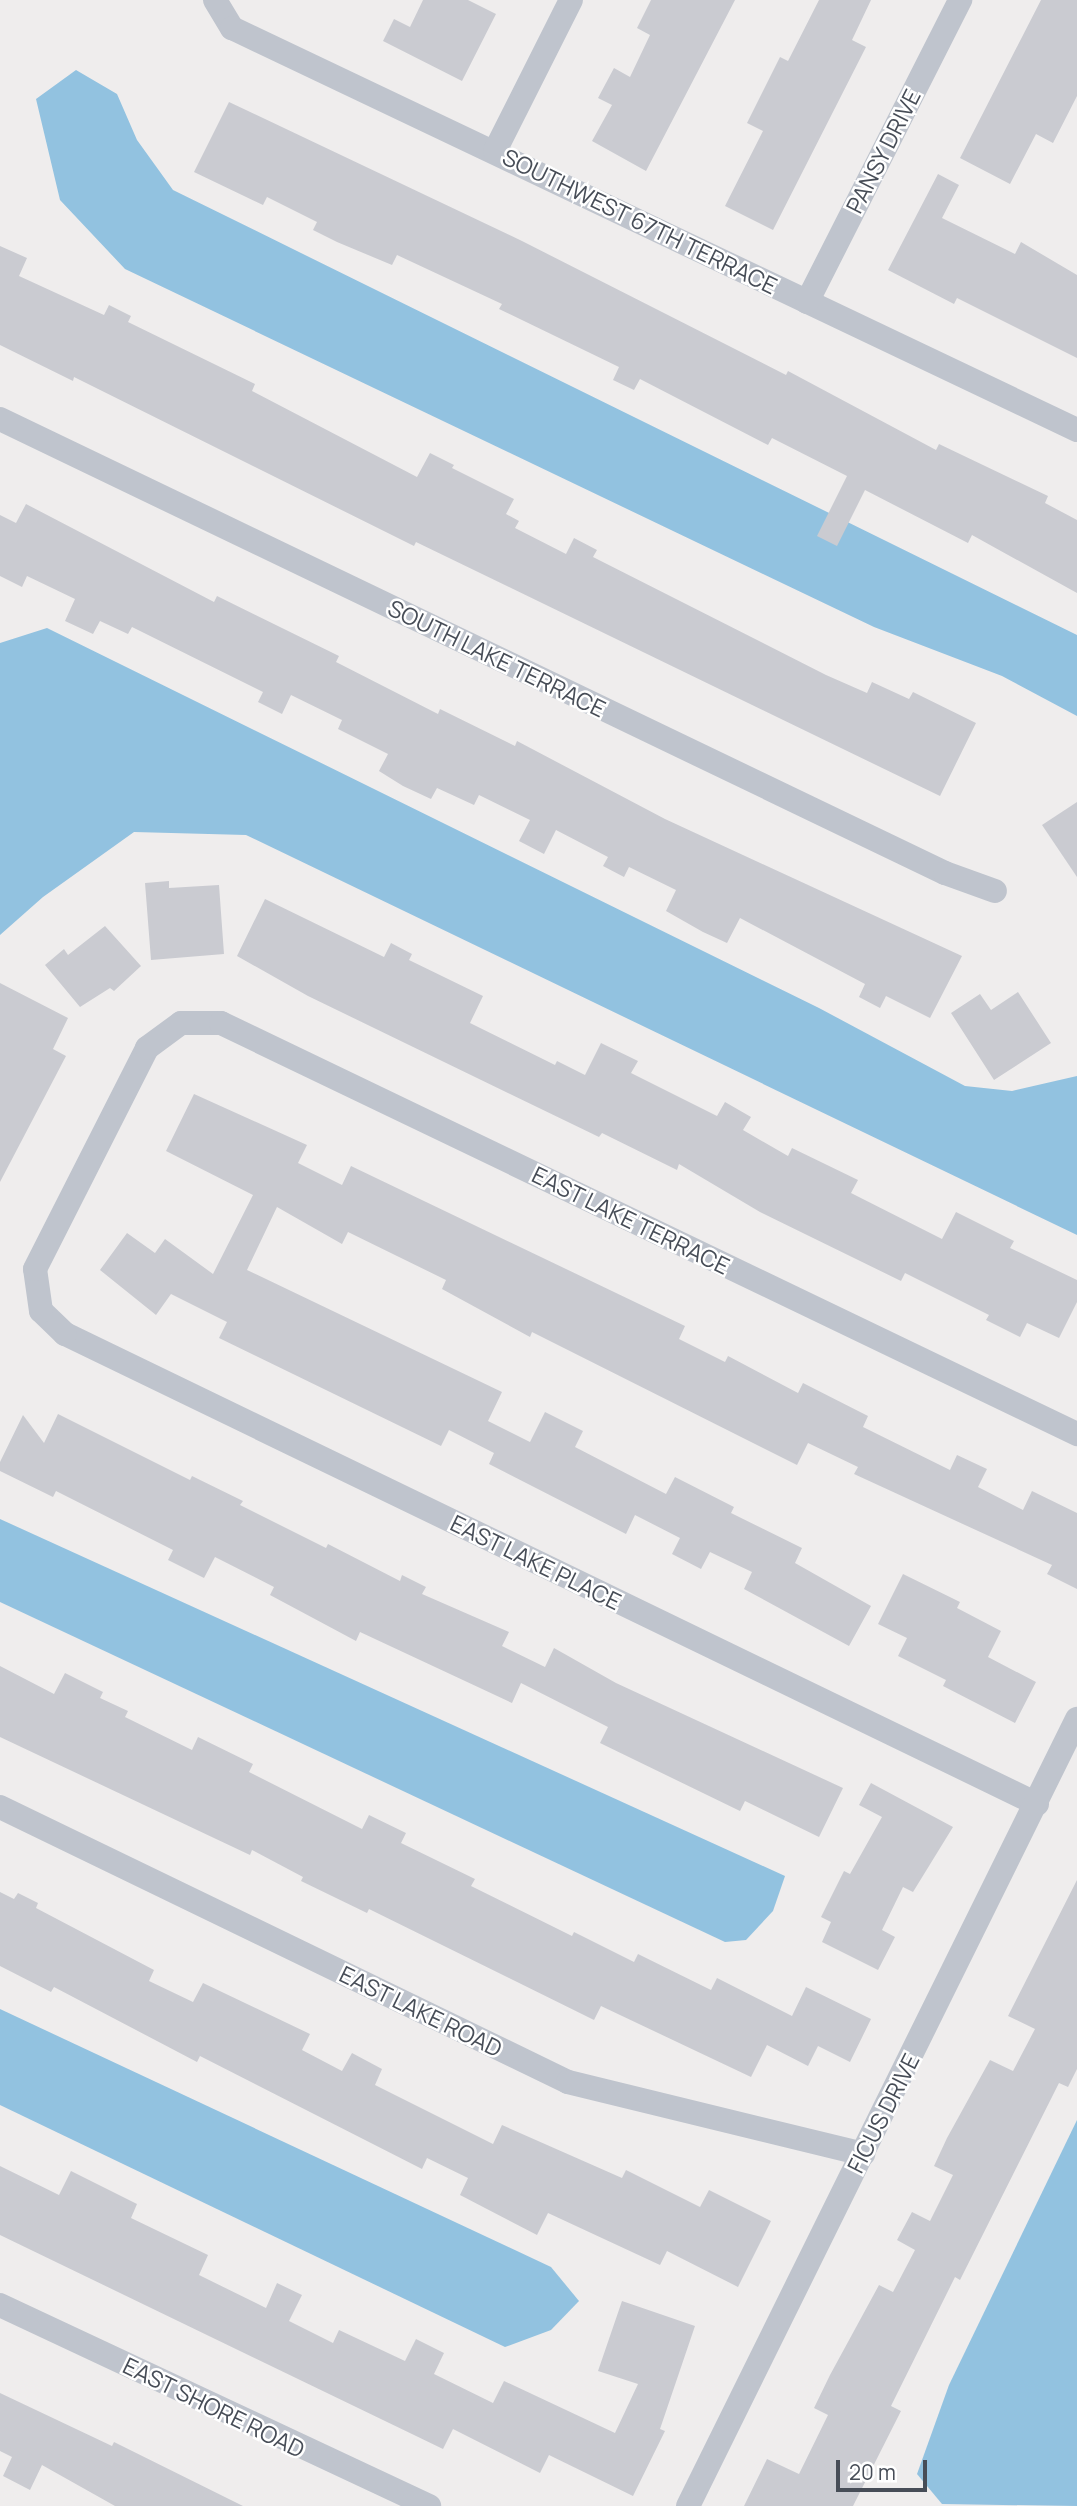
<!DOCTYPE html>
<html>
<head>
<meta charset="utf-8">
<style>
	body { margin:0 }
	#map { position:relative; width:1077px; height:2506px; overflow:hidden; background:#efeded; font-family:Manrope,sans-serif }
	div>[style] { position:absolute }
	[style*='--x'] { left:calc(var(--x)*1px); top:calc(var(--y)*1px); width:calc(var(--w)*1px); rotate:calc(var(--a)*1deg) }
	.water>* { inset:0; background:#92c2e0 }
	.building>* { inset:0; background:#cacbd1 }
	.minor>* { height:24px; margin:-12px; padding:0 12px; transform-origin:12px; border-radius:12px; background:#bfc4cd }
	span { translate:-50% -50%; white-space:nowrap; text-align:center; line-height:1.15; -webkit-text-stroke:5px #fff; paint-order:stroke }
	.street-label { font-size:23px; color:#474d57 }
	.scale { position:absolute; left:836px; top:2460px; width:91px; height:32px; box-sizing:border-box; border:4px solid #474d57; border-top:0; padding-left:9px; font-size:21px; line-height:24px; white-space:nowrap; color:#474d57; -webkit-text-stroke:5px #fff; paint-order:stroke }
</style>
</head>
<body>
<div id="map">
	<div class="water">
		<i style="clip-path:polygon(76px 70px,117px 94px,137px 140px,173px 190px,1077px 635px,1077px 716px,1002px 676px,874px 627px,125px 269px,60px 200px,36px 99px)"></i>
		<i style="clip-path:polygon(47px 628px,819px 1008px,965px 1086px,1012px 1091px,1077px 1076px,1077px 1235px,246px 835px,134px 832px,43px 897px,0 935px,0 643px)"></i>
		<i style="clip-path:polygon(0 1519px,785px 1876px,773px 1911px,746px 1940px,725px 1942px,0 1602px)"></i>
		<i style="clip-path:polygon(0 2009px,551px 2267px,579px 2301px,551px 2330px,505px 2347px,0 2105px)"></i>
		<i style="clip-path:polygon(1077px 2120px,1077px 2506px,942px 2504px,917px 2474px,949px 2385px)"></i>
	</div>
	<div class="building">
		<i style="clip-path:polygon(423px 0,468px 0,496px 14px,462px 81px,383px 41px,394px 19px,410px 27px)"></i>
		<i style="clip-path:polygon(651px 0,735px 0,646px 171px,592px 141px,612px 105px,598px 98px,614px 68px,630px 77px,650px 35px,637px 28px)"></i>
		<i style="clip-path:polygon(819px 0,871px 0,852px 40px,866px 47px,773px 230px,725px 206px,763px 131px,747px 123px,780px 57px,788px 61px)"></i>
		<i style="clip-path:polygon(1041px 0,1077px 0,1077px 96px,1053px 143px,1036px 134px,1010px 184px,960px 158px)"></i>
		<i style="clip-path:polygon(229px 102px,522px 241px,786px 375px,788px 371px,936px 450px,939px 444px,1048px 496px,1045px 503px,1077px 520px,1077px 593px,972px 535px,968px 543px,865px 490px,837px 546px,817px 536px,847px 476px,772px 438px,768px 445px,640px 379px,634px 390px,613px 380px,619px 367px,499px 309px,502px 304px,397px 255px,392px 265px,337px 242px,313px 230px,317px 222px,267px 197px,263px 205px,194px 172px)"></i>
		<i style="clip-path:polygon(938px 174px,959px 185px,942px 218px,1015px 254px,1021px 242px,1077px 275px,1077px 358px,957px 298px,954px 304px,888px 270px)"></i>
		<i style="clip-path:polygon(0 246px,27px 258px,19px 276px,104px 315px,109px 305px,131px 316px,128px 322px,255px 384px,252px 391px,417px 477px,430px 453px,454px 465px,452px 468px,514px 499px,506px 514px,519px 521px,515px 528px,566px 554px,574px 538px,597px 550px,593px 557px,826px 675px,867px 693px,872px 682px,909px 699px,913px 692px,976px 723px,940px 796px,416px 542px,414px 546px,74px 377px,73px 381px,0 345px)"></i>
		<i style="clip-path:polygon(26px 504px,214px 602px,217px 596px,339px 656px,336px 662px,438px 714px,440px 709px,515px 746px,517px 741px,665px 819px,962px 956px,930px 1018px,886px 996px,880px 1008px,859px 997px,865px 984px,740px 918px,727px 943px,703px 932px,666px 911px,676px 890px,629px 867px,624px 877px,603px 866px,608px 857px,556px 830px,544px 854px,519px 841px,530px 820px,479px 795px,474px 805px,437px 788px,431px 799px,403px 786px,379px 771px,388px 754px,338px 729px,342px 720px,291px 695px,282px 714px,258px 702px,263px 692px,132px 627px,128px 634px,100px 621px,93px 634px,65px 621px,75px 599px,27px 576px,22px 587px,0 576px,0 515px,16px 523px)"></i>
		<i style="clip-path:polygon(1077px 802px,1077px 877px,1042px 825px)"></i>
		<i style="clip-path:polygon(169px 881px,169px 888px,219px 885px,224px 954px,151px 960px,145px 883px)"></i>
		<i style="clip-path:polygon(265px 899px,384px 957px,391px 943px,412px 954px,409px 960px,483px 996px,470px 1023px,555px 1065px,557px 1061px,585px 1075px,601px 1043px,638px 1061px,631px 1073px,717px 1116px,725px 1102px,751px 1117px,743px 1130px,788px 1156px,792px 1148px,858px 1180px,851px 1193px,942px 1239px,956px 1212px,1014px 1241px,1010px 1248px,1077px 1280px,1077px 1302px,1059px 1338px,1027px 1323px,1020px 1337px,986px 1320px,989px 1315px,905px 1273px,901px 1281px,760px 1212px,679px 1164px,677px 1170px,602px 1133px,599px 1137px,308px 996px,237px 956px)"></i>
		<i style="clip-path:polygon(105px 926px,141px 966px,114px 991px,110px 988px,80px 1007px,45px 965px,64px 949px,68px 955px)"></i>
		<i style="clip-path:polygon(0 983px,68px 1018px,53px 1049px,66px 1056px,0 1182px)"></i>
		<i style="clip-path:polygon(1018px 992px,1051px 1043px,994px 1080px,951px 1013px,980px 994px,991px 1010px)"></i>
		<i style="clip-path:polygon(194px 1094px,307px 1145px,298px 1163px,342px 1185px,351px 1166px,685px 1326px,679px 1339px,725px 1362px,728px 1356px,798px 1393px,803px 1383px,868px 1416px,863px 1427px,950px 1470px,957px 1455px,987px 1469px,978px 1487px,1023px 1510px,1032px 1491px,1077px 1513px,1077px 1589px,1047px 1574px,1052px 1565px,854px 1474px,858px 1467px,808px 1443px,797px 1465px,532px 1332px,530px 1337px,442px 1289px,446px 1280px,348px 1232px,342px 1244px,277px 1207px,247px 1270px,502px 1392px,488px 1421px,530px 1442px,545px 1412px,583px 1431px,575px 1447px,666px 1494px,675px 1477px,734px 1507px,731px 1513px,802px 1548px,795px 1563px,871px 1606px,849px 1646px,744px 1589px,752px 1572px,710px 1552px,701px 1569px,672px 1554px,680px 1538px,635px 1515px,626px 1534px,489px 1464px,494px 1453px,449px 1430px,441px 1446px,219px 1338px,227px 1322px,171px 1294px,156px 1315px,100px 1270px,127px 1233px,155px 1253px,165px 1239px,213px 1274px,253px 1195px,166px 1151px)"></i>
		<i style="clip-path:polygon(58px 1414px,190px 1480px,192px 1476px,243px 1501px,240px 1505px,326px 1548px,328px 1544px,400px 1581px,402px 1575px,426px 1587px,422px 1594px,509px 1632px,502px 1646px,545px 1667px,554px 1648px,616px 1683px,843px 1788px,819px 1837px,745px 1801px,740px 1811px,600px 1743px,608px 1727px,521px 1683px,512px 1703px,360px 1632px,356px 1641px,270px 1595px,274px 1587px,215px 1557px,204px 1578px,168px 1560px,173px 1550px,56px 1491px,53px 1497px,0 1471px,0 1462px,23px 1415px,44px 1443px)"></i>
		<i style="clip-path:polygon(903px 1574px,960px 1602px,957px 1608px,1001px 1631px,988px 1657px,1036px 1682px,1015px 1723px,943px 1686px,946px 1680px,898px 1656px,907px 1638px,878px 1624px)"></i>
		<i style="clip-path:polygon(0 1666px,54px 1694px,65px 1673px,103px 1692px,100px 1698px,128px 1711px,125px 1717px,192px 1750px,198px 1737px,253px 1764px,249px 1772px,362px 1829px,369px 1815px,406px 1833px,401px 1843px,475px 1879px,471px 1886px,572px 1936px,574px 1932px,634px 1962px,638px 1954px,711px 1990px,717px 1978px,792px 2016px,806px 1987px,871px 2019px,850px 2062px,818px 2046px,808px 2066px,767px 2045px,751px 2077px,601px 2006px,594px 2020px,369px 1909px,367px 1913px,301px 1881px,303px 1877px,252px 1850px,250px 1855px,0 1737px)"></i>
		<i style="clip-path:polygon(871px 1783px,953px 1827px,913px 1892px,903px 1887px,882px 1930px,895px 1937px,878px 1970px,822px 1942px,831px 1922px,821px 1917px,844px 1871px,850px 1874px,882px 1817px,859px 1805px)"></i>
		<i style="clip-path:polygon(1077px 1880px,1077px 2069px,1068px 2087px,1059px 2083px,960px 2280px,955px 2277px,891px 2406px,901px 2411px,853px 2506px,744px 2506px,767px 2459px,799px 2474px,828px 2415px,814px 2408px,830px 2375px,879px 2285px,893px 2292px,915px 2250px,897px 2240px,912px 2212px,930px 2221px,953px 2175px,934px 2166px,947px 2138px,990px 2060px,1013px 2071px,1035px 2029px,1008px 2016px)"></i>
		<i style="clip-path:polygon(0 1892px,14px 1899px,18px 1893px,38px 1903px,36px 1908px,154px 1970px,149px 1981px,193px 2002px,203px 1983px,310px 2034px,302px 2050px,342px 2071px,352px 2053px,382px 2069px,375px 2085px,493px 2144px,502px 2125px,622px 2178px,626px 2170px,700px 2207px,709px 2190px,771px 2221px,738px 2287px,667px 2251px,660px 2265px,548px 2213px,537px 2235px,460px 2195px,468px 2178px,427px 2158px,422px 2169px,200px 2056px,197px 2062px,54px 1987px,51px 1992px,0 1966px)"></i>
		<i style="clip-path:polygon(0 2166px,59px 2195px,71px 2171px,137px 2204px,131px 2218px,208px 2255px,199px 2275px,266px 2308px,277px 2283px,302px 2295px,289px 2321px,333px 2343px,339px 2330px,405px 2361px,416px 2339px,444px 2353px,434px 2374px,493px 2403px,504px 2381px,615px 2433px,638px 2384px,598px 2371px,622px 2301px,695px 2326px,660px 2429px,665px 2431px,633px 2496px,549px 2455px,540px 2473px,453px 2429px,443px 2449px,0 2235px)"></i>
		<i style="clip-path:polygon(0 2393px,112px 2446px,114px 2442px,243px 2506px,115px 2506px,42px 2465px,30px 2490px,3px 2476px,12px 2457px,0 2451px)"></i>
	</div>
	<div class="minor">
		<i style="--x:215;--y:0;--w:33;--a:59"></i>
		<i style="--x:232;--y:28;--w:936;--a:25.44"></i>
		<i style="--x:495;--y:151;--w:169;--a:-63.3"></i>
		<i style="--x:807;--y:302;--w:339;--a:-63.1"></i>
		<i style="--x:0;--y:419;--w:1048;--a:25.66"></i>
		<i style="--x:945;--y:873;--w:53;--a:19.8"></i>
		<i style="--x:1037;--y:1804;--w:1080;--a:-154.19"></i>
		<i style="--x:65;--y:1334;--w:33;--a:-136"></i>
		<i style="--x:41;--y:1311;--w:42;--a:-98.1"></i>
		<i style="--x:35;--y:1269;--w:248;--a:-63.1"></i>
		<i style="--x:147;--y:1048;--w:42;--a:-36.3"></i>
		<i style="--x:181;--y:1023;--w:40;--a:0"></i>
		<i style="--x:221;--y:1023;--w:950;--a:25.65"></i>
		<i style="--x:0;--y:1807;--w:631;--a:25.83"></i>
		<i style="--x:568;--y:2082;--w:304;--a:13.7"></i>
		<i style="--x:0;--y:2305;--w:474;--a:25.1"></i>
		<i style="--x:688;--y:2506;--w:878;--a:-63.7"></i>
	</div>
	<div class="street-label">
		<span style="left:883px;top:151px;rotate:-63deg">PANSY DRIVE</span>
		<span style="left:640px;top:221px;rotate:26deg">SOUTHWEST 67TH TERRACE</span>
		<span style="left:497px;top:658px;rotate:26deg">SOUTH LAKE TERRACE</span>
		<span style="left:631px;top:1220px;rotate:26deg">EAST LAKE TERRACE</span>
		<span style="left:536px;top:1562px;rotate:26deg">EAST LAKE PLACE</span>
		<span style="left:421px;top:2011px;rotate:26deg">EAST LAKE ROAD</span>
		<span style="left:883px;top:2113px;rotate:-63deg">FICUS DRIVE</span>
		<span style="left:214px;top:2407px;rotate:26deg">EAST SHORE ROAD</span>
	</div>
	<div class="scale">20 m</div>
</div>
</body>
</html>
